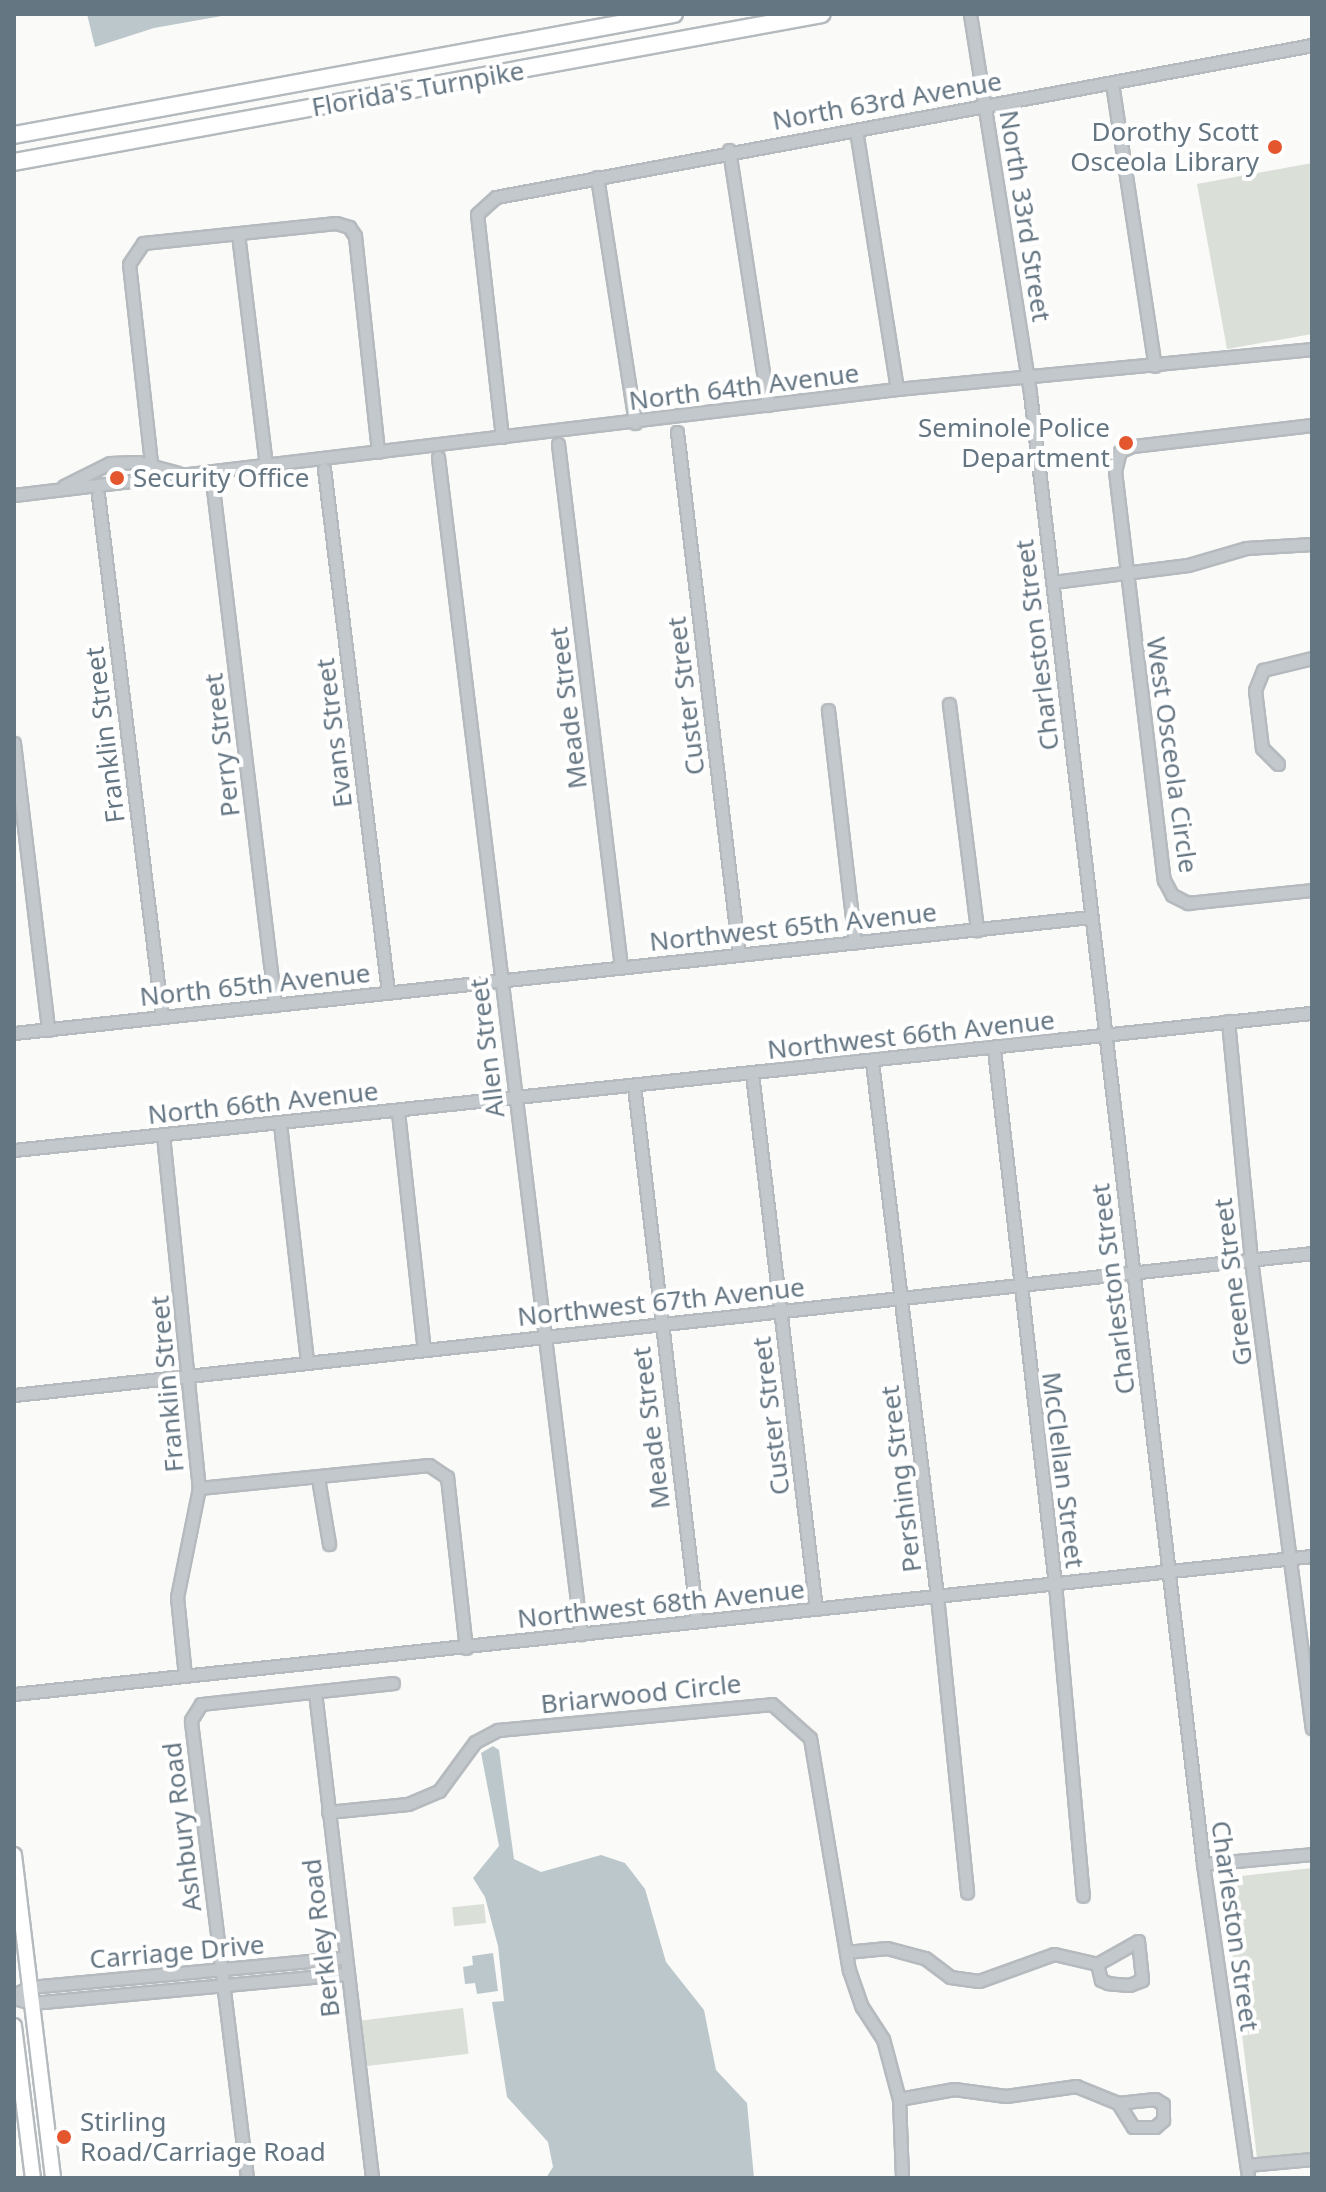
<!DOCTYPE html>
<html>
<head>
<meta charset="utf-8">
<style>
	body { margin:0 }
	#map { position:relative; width:1326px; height:2192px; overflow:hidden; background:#fafaf8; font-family:"Noto Sans",sans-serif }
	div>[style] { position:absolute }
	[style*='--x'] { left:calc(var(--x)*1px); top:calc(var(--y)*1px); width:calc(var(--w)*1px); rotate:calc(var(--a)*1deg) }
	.green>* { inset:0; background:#dadfd7; transform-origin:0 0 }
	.water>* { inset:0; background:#bbc7cb }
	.roads { filter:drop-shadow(2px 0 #b5babe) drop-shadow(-2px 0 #b5babe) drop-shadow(0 2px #b5babe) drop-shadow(0 -2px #b5babe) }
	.minor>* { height:11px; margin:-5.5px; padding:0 5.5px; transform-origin:5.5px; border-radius:5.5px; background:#c3c8cc }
	.major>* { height:14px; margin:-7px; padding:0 7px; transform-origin:7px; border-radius:7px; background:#fff }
	.highway>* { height:16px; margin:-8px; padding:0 8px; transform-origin:8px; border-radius:8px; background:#fff }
	.dots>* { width:22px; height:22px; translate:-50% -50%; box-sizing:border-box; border:4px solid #fff; border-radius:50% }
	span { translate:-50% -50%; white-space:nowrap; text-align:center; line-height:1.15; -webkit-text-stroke:8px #fff; paint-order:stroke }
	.street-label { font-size:26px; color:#657683 }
	.poi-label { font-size:26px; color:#657683 }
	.right { translate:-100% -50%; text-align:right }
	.left { translate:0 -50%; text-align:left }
	.frame { position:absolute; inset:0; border:16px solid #657683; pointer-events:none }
</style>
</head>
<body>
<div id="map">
	<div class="green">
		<i style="clip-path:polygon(1312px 163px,1312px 334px,1227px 349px,1197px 184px)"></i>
		<i style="clip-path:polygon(1312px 1868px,1312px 2153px,1257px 2158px,1223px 1878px)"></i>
		<i style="left:484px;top:1904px;width:19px;height:32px;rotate:84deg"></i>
		<i style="left:463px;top:2008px;width:46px;height:104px;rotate:83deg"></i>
	</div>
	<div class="water">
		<i style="clip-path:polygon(87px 14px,233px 14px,154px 28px,95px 47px)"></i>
		<i style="clip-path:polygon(493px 1746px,499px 1750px,514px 1859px,541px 1872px,601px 1855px,625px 1863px,645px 1889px,666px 1962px,704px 2010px,716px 2070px,747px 2103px,754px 2178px,546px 2178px,553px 2167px,548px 2142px,507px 2097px,492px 2002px,504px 2001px,498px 1946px,485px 1897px,473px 1878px,499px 1846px,481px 1753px)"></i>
		<i style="clip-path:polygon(493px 1953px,498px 1991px,477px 1994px,475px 1983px,465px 1984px,463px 1967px,473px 1965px,472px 1956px)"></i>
	</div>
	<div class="roads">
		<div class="minor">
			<i style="--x:970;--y:14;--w:384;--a:81"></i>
			<i style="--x:1030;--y:393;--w:1481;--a:83.29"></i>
			<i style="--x:1203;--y:1864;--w:317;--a:81.8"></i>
			<i style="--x:1112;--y:83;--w:286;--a:81.4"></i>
			<i style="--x:856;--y:130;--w:262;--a:81"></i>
			<i style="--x:729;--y:150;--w:258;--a:81.3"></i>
			<i style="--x:597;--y:177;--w:249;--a:81.2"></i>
			<i style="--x:238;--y:234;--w:232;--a:83.1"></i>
			<i style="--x:1312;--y:425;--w:181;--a:173.3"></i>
			<i style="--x:1132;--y:446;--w:13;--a:157"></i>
			<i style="--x:1120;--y:451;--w:21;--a:104"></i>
			<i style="--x:1115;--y:471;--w:412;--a:83.2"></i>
			<i style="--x:1164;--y:880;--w:17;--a:62"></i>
			<i style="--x:1172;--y:895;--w:18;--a:27"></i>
			<i style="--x:1188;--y:903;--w:125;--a:-6"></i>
			<i style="--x:677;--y:432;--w:526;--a:83.23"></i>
			<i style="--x:502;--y:437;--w:224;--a:-96.4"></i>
			<i style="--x:477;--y:214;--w:25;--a:-42"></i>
			<i style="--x:496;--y:197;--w:830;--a:-10.55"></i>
			<i style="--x:558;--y:444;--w:527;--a:83.13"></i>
			<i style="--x:438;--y:457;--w:1186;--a:83.07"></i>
			<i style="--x:324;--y:469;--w:527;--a:83.02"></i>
			<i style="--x:212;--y:480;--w:529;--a:83.16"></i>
			<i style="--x:153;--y:481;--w:218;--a:-96.3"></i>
			<i style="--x:129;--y:264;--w:25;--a:-56"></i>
			<i style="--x:143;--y:243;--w:194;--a:-5.9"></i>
			<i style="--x:336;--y:223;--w:14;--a:17"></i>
			<i style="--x:349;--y:227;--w:11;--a:56"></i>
			<i style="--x:355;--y:236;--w:217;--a:83.9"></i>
			<i style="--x:64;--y:486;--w:51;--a:-26.6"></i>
			<i style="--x:110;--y:463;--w:28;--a:-2"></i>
			<i style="--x:138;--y:462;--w:41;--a:15.4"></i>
			<i style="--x:14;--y:495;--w:889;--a:-6.85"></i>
			<i style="--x:897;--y:389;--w:417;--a:-5.5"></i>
			<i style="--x:98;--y:495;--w:526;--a:83.01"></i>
			<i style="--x:1053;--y:582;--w:136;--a:-7.2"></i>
			<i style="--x:1188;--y:565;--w:60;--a:-16.3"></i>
			<i style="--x:1246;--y:548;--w:66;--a:-3.5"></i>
			<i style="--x:949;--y:704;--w:228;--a:82.9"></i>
			<i style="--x:828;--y:710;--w:234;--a:83.4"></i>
			<i style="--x:14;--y:743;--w:289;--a:83.2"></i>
			<i style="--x:1278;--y:764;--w:23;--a:-135"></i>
			<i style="--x:1262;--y:748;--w:58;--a:-96.9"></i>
			<i style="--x:1255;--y:690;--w:22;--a:-68"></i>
			<i style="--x:1263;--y:670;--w:50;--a:-13.8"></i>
			<i style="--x:1228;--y:1021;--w:240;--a:84.5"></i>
			<i style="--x:1251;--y:1260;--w:472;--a:82.6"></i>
			<i style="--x:14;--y:1033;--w:1082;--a:-6.15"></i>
			<i style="--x:994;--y:1049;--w:538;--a:83.5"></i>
			<i style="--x:1055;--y:1584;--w:313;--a:84.9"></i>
			<i style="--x:872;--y:1062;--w:538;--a:83.06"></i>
			<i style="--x:937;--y:1596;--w:298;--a:84.2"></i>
			<i style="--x:752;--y:1074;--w:539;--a:83.18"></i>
			<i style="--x:634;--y:1086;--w:538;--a:83.27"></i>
			<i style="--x:398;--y:1112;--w:239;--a:83.8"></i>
			<i style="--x:280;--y:1124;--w:240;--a:83.5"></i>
			<i style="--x:163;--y:1135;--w:355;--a:84.2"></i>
			<i style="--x:199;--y:1488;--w:111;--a:101.4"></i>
			<i style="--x:177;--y:1597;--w:79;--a:84.2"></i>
			<i style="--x:14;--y:1150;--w:1305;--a:-6.03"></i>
			<i style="--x:14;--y:1395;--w:1306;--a:-6.24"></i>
			<i style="--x:318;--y:1478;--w:67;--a:80.5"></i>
			<i style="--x:199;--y:1488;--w:231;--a:-5.7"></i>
			<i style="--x:429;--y:1465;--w:22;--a:34"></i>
			<i style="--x:447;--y:1477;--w:172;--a:83.7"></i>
			<i style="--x:315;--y:1692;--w:489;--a:83.3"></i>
			<i style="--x:14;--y:1694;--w:1305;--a:-6.07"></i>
			<i style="--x:328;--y:1812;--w:80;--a:-5.7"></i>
			<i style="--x:408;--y:1804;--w:34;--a:-23"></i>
			<i style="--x:439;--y:1791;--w:61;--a:-53.7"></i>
			<i style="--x:475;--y:1742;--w:26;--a:-28"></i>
			<i style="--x:498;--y:1730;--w:275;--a:-5.4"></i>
			<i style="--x:772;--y:1704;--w:51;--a:41.8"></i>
			<i style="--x:810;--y:1738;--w:235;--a:80.5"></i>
			<i style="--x:849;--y:1970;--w:39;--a:71"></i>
			<i style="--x:862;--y:2007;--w:38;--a:57"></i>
			<i style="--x:883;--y:2039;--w:62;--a:75.1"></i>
			<i style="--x:899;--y:2099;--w:79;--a:87.8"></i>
			<i style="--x:1203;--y:1864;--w:109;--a:-5.2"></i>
			<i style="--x:846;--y:1952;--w:41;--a:-5.6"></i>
			<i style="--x:887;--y:1948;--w:39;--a:15"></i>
			<i style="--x:925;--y:1958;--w:31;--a:37"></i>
			<i style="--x:950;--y:1977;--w:29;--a:8"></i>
			<i style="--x:979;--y:1981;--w:80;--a:-19.8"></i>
			<i style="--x:1054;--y:1954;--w:44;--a:13.1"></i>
			<i style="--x:1097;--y:1964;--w:47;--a:-29.3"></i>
			<i style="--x:1138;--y:1941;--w:39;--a:84"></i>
			<i style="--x:1142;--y:1980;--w:14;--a:159"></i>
			<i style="--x:1129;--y:1985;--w:21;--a:-175"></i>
			<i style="--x:1108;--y:1983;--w:8;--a:-157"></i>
			<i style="--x:1101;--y:1980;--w:16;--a:-104"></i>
			<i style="--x:14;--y:1995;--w:18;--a:-27"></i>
			<i style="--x:30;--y:1987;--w:316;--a:-5.3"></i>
			<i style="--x:14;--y:1998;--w:19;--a:16"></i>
			<i style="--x:32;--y:2003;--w:316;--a:-5.3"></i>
			<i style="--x:899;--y:2099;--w:56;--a:-10.3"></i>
			<i style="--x:954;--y:2089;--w:52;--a:7.7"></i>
			<i style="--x:1006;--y:2096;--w:71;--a:-8.1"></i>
			<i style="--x:1076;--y:2086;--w:45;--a:22"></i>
			<i style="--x:1118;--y:2103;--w:28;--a:58"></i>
			<i style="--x:1133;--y:2127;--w:22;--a:0"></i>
			<i style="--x:1155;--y:2127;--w:11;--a:-41"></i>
			<i style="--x:1163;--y:2120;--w:16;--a:-90"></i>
			<i style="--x:1163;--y:2104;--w:9;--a:-148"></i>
			<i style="--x:1155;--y:2099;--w:37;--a:174"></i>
			<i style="--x:1247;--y:2165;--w:65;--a:-5.3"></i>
			<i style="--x:247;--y:2178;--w:461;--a:-97"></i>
			<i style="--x:191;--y:1720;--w:19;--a:-58"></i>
			<i style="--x:201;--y:1704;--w:193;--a:-6.2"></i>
		</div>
		<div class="major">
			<i style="--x:14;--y:1855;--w:325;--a:83.1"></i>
			<i style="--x:14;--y:2026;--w:153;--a:82.9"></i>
		</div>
		<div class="highway">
			<i style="--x:14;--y:135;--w:671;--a:-10.39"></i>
			<i style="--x:14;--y:162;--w:821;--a:-10.38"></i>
		</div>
	</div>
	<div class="dots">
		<i style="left:1275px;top:147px;background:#e4572e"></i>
		<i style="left:1126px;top:443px;background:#e4572e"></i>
		<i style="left:117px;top:478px;background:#e4572e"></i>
		<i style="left:64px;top:2137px;background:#e4572e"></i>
	</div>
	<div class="street-label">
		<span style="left:418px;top:89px;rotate:-10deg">Florida's Turnpike</span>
		<span style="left:887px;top:101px;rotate:-10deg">North 63rd Avenue</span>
		<span style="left:1025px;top:216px;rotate:81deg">North 33rd Street</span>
		<span style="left:744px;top:387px;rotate:-7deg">North 64th Avenue</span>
		<span style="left:1037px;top:645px;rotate:-97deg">Charleston Street</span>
		<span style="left:686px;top:696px;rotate:-97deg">Custer Street</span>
		<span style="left:568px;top:708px;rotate:-97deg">Meade Street</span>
		<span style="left:334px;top:733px;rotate:-97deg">Evans Street</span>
		<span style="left:105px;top:735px;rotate:-97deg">Franklin Street</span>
		<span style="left:222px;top:745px;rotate:-97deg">Perry Street</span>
		<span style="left:1172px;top:755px;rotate:82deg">West Osceola Circle</span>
		<span style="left:793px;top:927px;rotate:-6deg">Northwest 65th Avenue</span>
		<span style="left:255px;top:985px;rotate:-6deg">North 65th Avenue</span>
		<span style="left:911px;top:1035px;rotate:-6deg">Northwest 66th Avenue</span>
		<span style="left:487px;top:1048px;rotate:-97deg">Allen Street</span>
		<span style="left:263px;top:1103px;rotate:-6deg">North 66th Avenue</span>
		<span style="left:1233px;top:1282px;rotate:-97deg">Greene Street</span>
		<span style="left:1113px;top:1289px;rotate:-97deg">Charleston Street</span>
		<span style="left:661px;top:1302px;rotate:-6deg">Northwest 67th Avenue</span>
		<span style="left:167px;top:1384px;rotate:-95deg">Franklin Street</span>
		<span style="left:771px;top:1416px;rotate:-97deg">Custer Street</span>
		<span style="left:651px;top:1428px;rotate:-97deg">Meade Street</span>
		<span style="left:1063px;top:1470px;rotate:83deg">McClellan Street</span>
		<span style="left:901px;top:1479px;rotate:-97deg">Pershing Street</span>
		<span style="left:661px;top:1604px;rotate:-6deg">Northwest 68th Avenue</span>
		<span style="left:641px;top:1694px;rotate:-6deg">Briarwood Circle</span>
		<span style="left:182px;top:1827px;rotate:-97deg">Ashbury Road</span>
		<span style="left:1235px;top:1926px;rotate:82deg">Charleston Street</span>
		<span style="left:321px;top:1938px;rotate:-97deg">Berkley Road</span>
		<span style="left:177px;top:1952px;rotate:-5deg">Carriage Drive</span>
	</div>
	<div class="poi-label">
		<span class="right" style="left:1259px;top:147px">Dorothy Scott<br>Osceola Library</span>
		<span class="right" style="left:1110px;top:443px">Seminole Police<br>Department</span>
		<span class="left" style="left:133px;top:478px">Security Office</span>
		<span class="left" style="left:80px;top:2137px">Stirling<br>Road/Carriage Road</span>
	</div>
	<div class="frame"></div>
</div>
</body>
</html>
